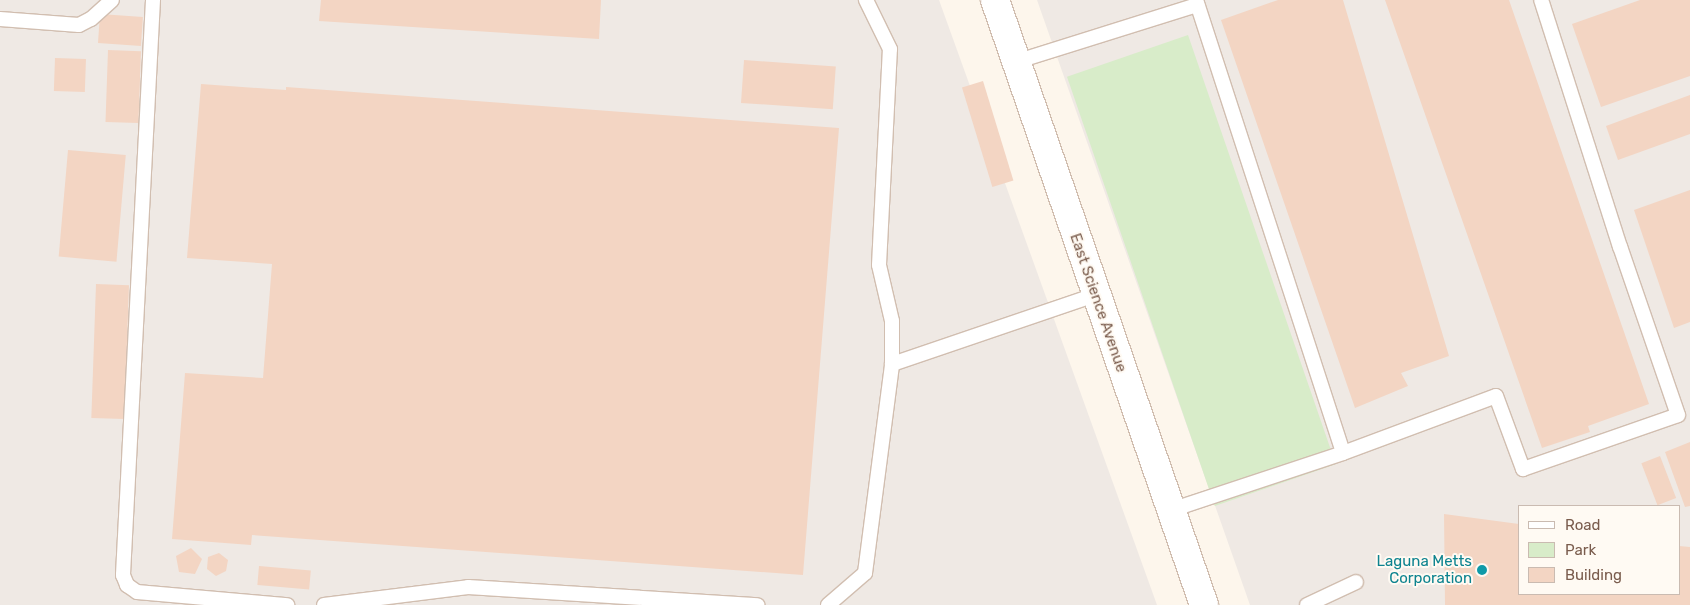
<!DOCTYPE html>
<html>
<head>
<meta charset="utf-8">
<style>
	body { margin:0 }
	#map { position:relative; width:1690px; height:605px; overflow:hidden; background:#fdf6ec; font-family:Rubik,sans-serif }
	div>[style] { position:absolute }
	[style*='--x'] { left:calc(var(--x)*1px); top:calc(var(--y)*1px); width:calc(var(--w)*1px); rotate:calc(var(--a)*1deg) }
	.industrial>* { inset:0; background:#efe9e4 }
	.green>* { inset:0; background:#d8ecc9; transform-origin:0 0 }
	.building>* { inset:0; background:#f3d5c3; transform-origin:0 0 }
	.roads { filter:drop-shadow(1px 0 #d1beb0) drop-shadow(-1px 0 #d1beb0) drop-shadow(0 1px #d1beb0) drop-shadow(0 -1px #d1beb0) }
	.service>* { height:14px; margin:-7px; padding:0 7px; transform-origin:7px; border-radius:7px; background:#fff }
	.minor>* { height:28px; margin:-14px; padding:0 14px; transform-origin:14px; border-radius:14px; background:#fff }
	.dots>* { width:14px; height:14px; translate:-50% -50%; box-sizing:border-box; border:2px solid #fffaf3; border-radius:50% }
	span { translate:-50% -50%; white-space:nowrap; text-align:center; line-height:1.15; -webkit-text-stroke:4px #fffaf3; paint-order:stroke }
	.street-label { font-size:15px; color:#7a5c4d }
	.culture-label { font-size:15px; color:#0d838f }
	.right { translate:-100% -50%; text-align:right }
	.legend { position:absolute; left:1518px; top:505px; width:162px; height:90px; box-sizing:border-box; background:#fffaf3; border:1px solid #cabbb1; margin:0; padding:6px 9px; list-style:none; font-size:15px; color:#7a5c4d }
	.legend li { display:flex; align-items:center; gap:10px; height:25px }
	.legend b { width:25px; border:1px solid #cabbb1 }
</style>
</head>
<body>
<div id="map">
	<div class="industrial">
		<i style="clip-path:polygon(0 0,939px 0,1157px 605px,0 605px)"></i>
		<i style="clip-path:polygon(evenodd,1037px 0,1690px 0,1690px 605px,1250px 605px,1037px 0,1519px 506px,1679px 506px,1679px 594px,1519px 594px,1519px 506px)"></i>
	</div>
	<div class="green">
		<i style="left:1188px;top:35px;width:454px;height:128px;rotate:71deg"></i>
	</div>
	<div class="building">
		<i style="clip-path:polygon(321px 0,601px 0,599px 39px,319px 21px)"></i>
		<i style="clip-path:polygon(1278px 0,1343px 0,1449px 356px,1401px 373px,1408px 386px,1355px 408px,1221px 20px)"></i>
		<i style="clip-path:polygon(1385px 0,1509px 0,1649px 404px,1588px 426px,1590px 432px,1542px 448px)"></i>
		<i style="clip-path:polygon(1640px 0,1690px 0,1690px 76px,1601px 107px,1572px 24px)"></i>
		<i style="left:100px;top:14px;width:43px;height:29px;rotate:4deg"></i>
		<i style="left:108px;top:50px;width:33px;height:72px;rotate:2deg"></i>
		<i style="left:55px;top:58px;width:31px;height:33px;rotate:2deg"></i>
		<i style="left:744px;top:60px;width:92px;height:43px;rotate:4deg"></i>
		<i style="left:983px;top:81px;width:104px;height:22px;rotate:73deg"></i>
		<i style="clip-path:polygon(201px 84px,286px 90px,286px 87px,839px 128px,803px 575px,252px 535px,251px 545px,172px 539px,185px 373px,263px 378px,272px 264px,187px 258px)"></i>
		<i style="clip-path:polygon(1690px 95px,1690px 134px,1618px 160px,1606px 126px)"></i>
		<i style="left:68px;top:150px;width:58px;height:107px;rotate:5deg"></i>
		<i style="clip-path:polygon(1690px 190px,1690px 322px,1674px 328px,1634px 210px)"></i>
		<i style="left:96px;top:284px;width:33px;height:134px;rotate:2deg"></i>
		<i style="clip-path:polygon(1690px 442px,1690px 506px,1685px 507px,1665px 452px)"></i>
		<i style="left:1660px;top:456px;width:45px;height:20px;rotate:69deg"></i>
		<i style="clip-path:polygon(1444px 514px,1519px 524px,1519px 594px,1679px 594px,1679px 546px,1690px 547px,1690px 605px,1445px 605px)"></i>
		<i style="clip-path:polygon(191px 548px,202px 559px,195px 574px,179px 572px,176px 556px)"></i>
		<i style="clip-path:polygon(219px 553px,228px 560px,226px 571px,216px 576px,207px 569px,208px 557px)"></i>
		<i style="left:259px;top:566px;width:52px;height:19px;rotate:5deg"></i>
	</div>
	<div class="roads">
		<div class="service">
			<i style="--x:153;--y:0;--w:576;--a:92.99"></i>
			<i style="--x:123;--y:575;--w:11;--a:68"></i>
			<i style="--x:127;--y:585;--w:12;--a:35"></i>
			<i style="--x:137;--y:592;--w:151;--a:5"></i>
			<i style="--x:1196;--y:0;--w:476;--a:72"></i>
			<i style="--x:0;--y:19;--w:79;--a:4.3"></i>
			<i style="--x:79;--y:25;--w:13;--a:-27"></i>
			<i style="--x:91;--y:19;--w:28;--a:-42"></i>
			<i style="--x:1015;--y:62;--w:191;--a:-17.4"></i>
			<i style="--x:892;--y:364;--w:214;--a:-18.8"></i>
			<i style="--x:1171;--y:510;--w:181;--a:-18.3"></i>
			<i style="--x:1343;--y:453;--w:163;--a:-20.4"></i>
			<i style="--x:1496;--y:396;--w:78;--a:69.7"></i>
			<i style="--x:1523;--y:469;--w:164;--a:-19.2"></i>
			<i style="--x:1678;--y:415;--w:178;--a:-109"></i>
			<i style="--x:1620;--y:247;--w:259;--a:-107.7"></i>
			<i style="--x:324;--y:605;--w:145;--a:-7.1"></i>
			<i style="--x:468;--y:587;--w:290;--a:3.6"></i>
			<i style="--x:828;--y:605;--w:49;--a:-40.9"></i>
			<i style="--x:865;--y:573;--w:211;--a:-82.6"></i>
			<i style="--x:892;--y:364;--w:43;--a:-90"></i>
			<i style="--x:892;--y:321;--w:57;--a:-103.1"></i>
			<i style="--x:879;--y:265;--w:216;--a:-87.1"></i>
			<i style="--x:890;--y:49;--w:55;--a:-116.1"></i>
			<i style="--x:1307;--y:605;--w:54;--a:-25.1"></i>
		</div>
		<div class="minor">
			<i style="--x:995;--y:0;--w:640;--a:70.94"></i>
		</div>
	</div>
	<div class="dots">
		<i style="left:1482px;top:570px;background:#0f9aa8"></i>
	</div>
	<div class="street-label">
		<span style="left:1098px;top:303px;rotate:71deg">East Science Avenue</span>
	</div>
	<div class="culture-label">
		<span class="right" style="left:1472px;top:570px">Laguna Metts<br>Corporation</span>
	</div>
	<ul class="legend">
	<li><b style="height:6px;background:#fff"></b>Road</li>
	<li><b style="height:14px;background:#d8ecc9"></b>Park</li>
	<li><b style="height:14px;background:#f3d5c3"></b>Building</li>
	</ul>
</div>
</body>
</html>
